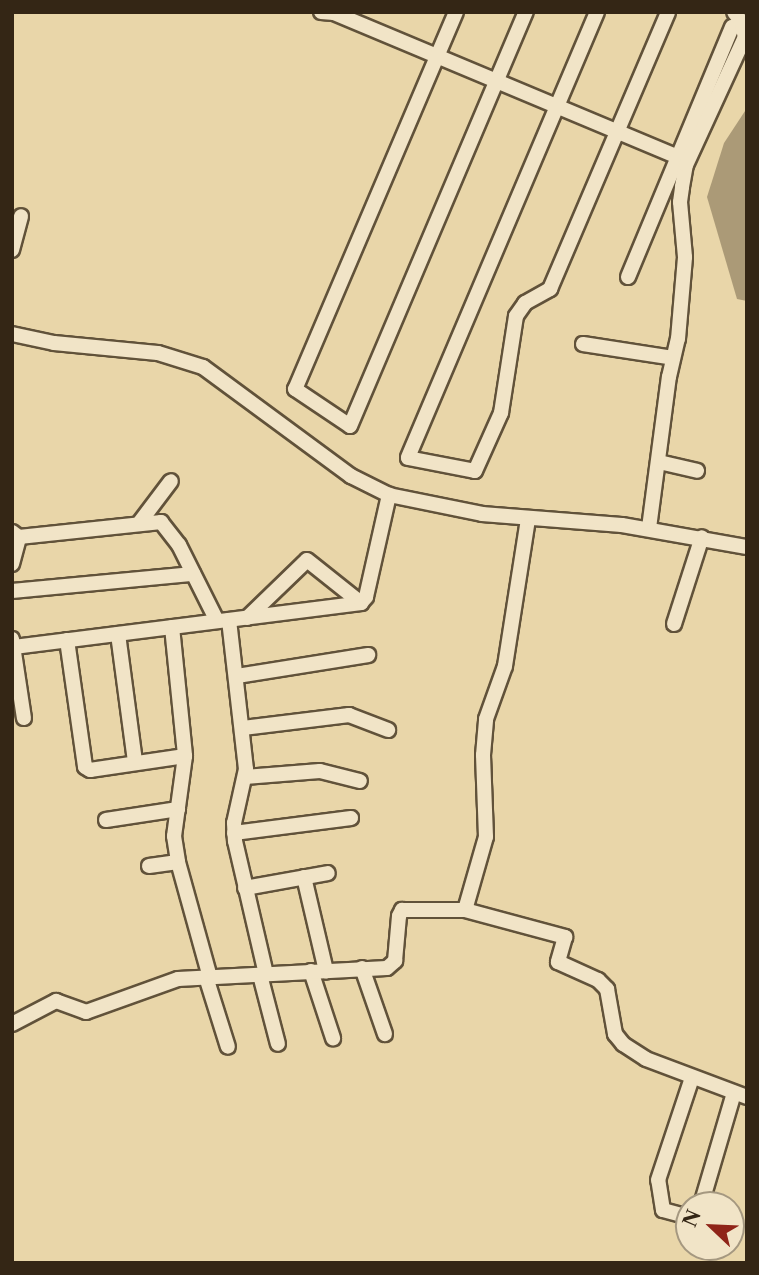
<!DOCTYPE html>
<html>
<head>
<meta charset="utf-8">
<style>
	body { margin:0 }
	#map { position:relative; width:759px; height:1275px; overflow:hidden; background:#e9d6a9; font-family:"Libre Caslon Text",serif }
	div>[style] { position:absolute }
	[style*='--x'] { left:calc(var(--x)*1px); top:calc(var(--y)*1px); width:calc(var(--w)*1px); rotate:calc(var(--a)*1deg) }
	.water>* { inset:0; background:#ab9a77 }
	.roads { filter:drop-shadow(2px 0 #61523a) drop-shadow(-2px 0 #61523a) drop-shadow(0 2px #61523a) drop-shadow(0 -2px #61523a) }
	.minor>* { height:14px; margin:-7px; padding:0 7px; transform-origin:7px; border-radius:7px; background:#f1e4c7 }
	span { translate:-50% -50%; white-space:nowrap; text-align:center; line-height:1.15; -webkit-text-stroke:5px #f1e4c7; paint-order:stroke }
	.frame { position:absolute; inset:0; border:14px solid #342615; pointer-events:none }
	.north { position:absolute; left:675px; top:1191px; width:70px; height:70px; box-sizing:border-box; background:#f1e4c7; border:2px solid #a59880; border-radius:50%; rotate:293deg; font-size:19px; font-weight:700; line-height:28px; text-align:center; color:#342615 }
	.north::after { content:''; display:block; margin:auto; width:24px; height:32px; background:#8f2418; clip-path:polygon(50% 0,100% 100%,50% 72%,0 100%) }
</style>
</head>
<body>
<div id="map">
	<div class="water">
		<i style="clip-path:polygon(747px 108px,747px 301px,737px 299px,707px 197px,724px 143px)"></i>
	</div>
	<div class="roads">
		<div class="minor">
			<i style="--x:321;--y:12;--w:13;--a:4"></i>
			<i style="--x:334;--y:13;--w:373;--a:22.7"></i>
			<i style="--x:456;--y:12;--w:410;--a:113.1"></i>
			<i style="--x:295;--y:389;--w:66;--a:33.9"></i>
			<i style="--x:350;--y:426;--w:450;--a:-67"></i>
			<i style="--x:597;--y:12;--w:484;--a:113"></i>
			<i style="--x:408;--y:458;--w:68;--a:11"></i>
			<i style="--x:475;--y:471;--w:64;--a:-65.9"></i>
			<i style="--x:501;--y:413;--w:98;--a:-81.2"></i>
			<i style="--x:516;--y:316;--w:16;--a:-55"></i>
			<i style="--x:525;--y:303;--w:29;--a:-29"></i>
			<i style="--x:550;--y:289;--w:301;--a:-66.9"></i>
			<i style="--x:12;--y:250;--w:35;--a:-75"></i>
			<i style="--x:628;--y:277;--w:271;--a:-67.4"></i>
			<i style="--x:12;--y:334;--w:43;--a:12.1"></i>
			<i style="--x:54;--y:343;--w:104;--a:5.5"></i>
			<i style="--x:158;--y:353;--w:47;--a:17.3"></i>
			<i style="--x:203;--y:367;--w:184;--a:36.4"></i>
			<i style="--x:351;--y:476;--w:42;--a:26.6"></i>
			<i style="--x:389;--y:495;--w:95;--a:11.5"></i>
			<i style="--x:482;--y:514;--w:140;--a:4.5"></i>
			<i style="--x:622;--y:525;--w:127;--a:10"></i>
			<i style="--x:583;--y:344;--w:91;--a:8.8"></i>
			<i style="--x:659;--y:462;--w:39;--a:13"></i>
			<i style="--x:140;--y:522;--w:51;--a:-52.9"></i>
			<i style="--x:649;--y:528;--w:152;--a:-82.5"></i>
			<i style="--x:669;--y:377;--w:39;--a:-77"></i>
			<i style="--x:678;--y:339;--w:82;--a:-85.1"></i>
			<i style="--x:685;--y:257;--w:55;--a:-95.2"></i>
			<i style="--x:680;--y:202;--w:15;--a:-82"></i>
			<i style="--x:682;--y:187;--w:22;--a:-80"></i>
			<i style="--x:686;--y:165;--w:141;--a:-65.3"></i>
			<i style="--x:745;--y:37;--w:16;--a:-104"></i>
			<i style="--x:741;--y:21;--w:11;--a:-128"></i>
			<i style="--x:12;--y:532;--w:9;--a:36"></i>
			<i style="--x:19;--y:537;--w:143;--a:-6"></i>
			<i style="--x:161;--y:522;--w:29;--a:52"></i>
			<i style="--x:179;--y:545;--w:85;--a:63.4"></i>
			<i style="--x:12;--y:564;--w:28;--a:-75"></i>
			<i style="--x:12;--y:591;--w:182;--a:-5.4"></i>
			<i style="--x:247;--y:618;--w:83;--a:-44"></i>
			<i style="--x:307;--y:560;--w:69;--a:38.5"></i>
			<i style="--x:229;--y:620;--w:150;--a:83.5"></i>
			<i style="--x:246;--y:769;--w:55;--a:102.5"></i>
			<i style="--x:234;--y:823;--w:18;--a:87"></i>
			<i style="--x:235;--y:841;--w:137;--a:76.9"></i>
			<i style="--x:674;--y:624;--w:91;--a:-72.2"></i>
			<i style="--x:172;--y:627;--w:130;--a:84.2"></i>
			<i style="--x:185;--y:756;--w:81;--a:97.8"></i>
			<i style="--x:174;--y:836;--w:26;--a:81"></i>
			<i style="--x:178;--y:862;--w:119;--a:74.5"></i>
			<i style="--x:118;--y:634;--w:129;--a:82.4"></i>
			<i style="--x:12;--y:639;--w:80;--a:81.4"></i>
			<i style="--x:67;--y:640;--w:128;--a:81.9"></i>
			<i style="--x:85;--y:767;--w:6;--a:31"></i>
			<i style="--x:90;--y:770;--w:96;--a:-8.4"></i>
			<i style="--x:14;--y:647;--w:350;--a:-7.2"></i>
			<i style="--x:361;--y:603;--w:8;--a:-50"></i>
			<i style="--x:366;--y:597;--w:105;--a:-77.3"></i>
			<i style="--x:237;--y:676;--w:133;--a:-9.1"></i>
			<i style="--x:243;--y:728;--w:107;--a:-7"></i>
			<i style="--x:349;--y:715;--w:42;--a:21"></i>
			<i style="--x:245;--y:777;--w:75;--a:-4.6"></i>
			<i style="--x:320;--y:771;--w:41;--a:14"></i>
			<i style="--x:106;--y:820;--w:73;--a:-8.7"></i>
			<i style="--x:234;--y:833;--w:118;--a:-7.3"></i>
			<i style="--x:149;--y:866;--w:29;--a:-8"></i>
			<i style="--x:304;--y:877;--w:97;--a:76.8"></i>
			<i style="--x:245;--y:888;--w:84;--a:-10.2"></i>
			<i style="--x:465;--y:910;--w:76;--a:-74"></i>
			<i style="--x:486;--y:837;--w:82;--a:-92.1"></i>
			<i style="--x:483;--y:755;--w:36;--a:-85"></i>
			<i style="--x:486;--y:719;--w:56;--a:-70.3"></i>
			<i style="--x:505;--y:666;--w:149;--a:-81.1"></i>
			<i style="--x:362;--y:968;--w:70;--a:70.8"></i>
			<i style="--x:311;--y:971;--w:71;--a:71.8"></i>
			<i style="--x:260;--y:975;--w:71;--a:75.4"></i>
			<i style="--x:206;--y:977;--w:73;--a:72.6"></i>
			<i style="--x:12;--y:1024;--w:50;--a:-27.6"></i>
			<i style="--x:56;--y:1001;--w:32;--a:20"></i>
			<i style="--x:86;--y:1012;--w:98;--a:-19.7"></i>
			<i style="--x:178;--y:979;--w:209;--a:-3"></i>
			<i style="--x:387;--y:968;--w:11;--a:-41"></i>
			<i style="--x:395;--y:961;--w:45;--a:-84.9"></i>
			<i style="--x:399;--y:916;--w:7;--a:-63"></i>
			<i style="--x:402;--y:910;--w:63;--a:0"></i>
			<i style="--x:465;--y:910;--w:104;--a:15.1"></i>
			<i style="--x:565;--y:937;--w:26;--a:106"></i>
			<i style="--x:558;--y:962;--w:44;--a:24.2"></i>
			<i style="--x:598;--y:980;--w:13;--a:45"></i>
			<i style="--x:607;--y:989;--w:46;--a:79.9"></i>
			<i style="--x:615;--y:1034;--w:13;--a:51"></i>
			<i style="--x:623;--y:1044;--w:27;--a:33"></i>
			<i style="--x:646;--y:1059;--w:108;--a:20.6"></i>
			<i style="--x:701;--y:1205;--w:117;--a:-73.6"></i>
			<i style="--x:689;--y:1217;--w:27;--a:-165"></i>
			<i style="--x:663;--y:1210;--w:30;--a:-99"></i>
			<i style="--x:658;--y:1180;--w:108;--a:-71.6"></i>
		</div>
	</div>
	<div class="frame"></div>
	<div class="north">N</div>
</div>
</body>
</html>
